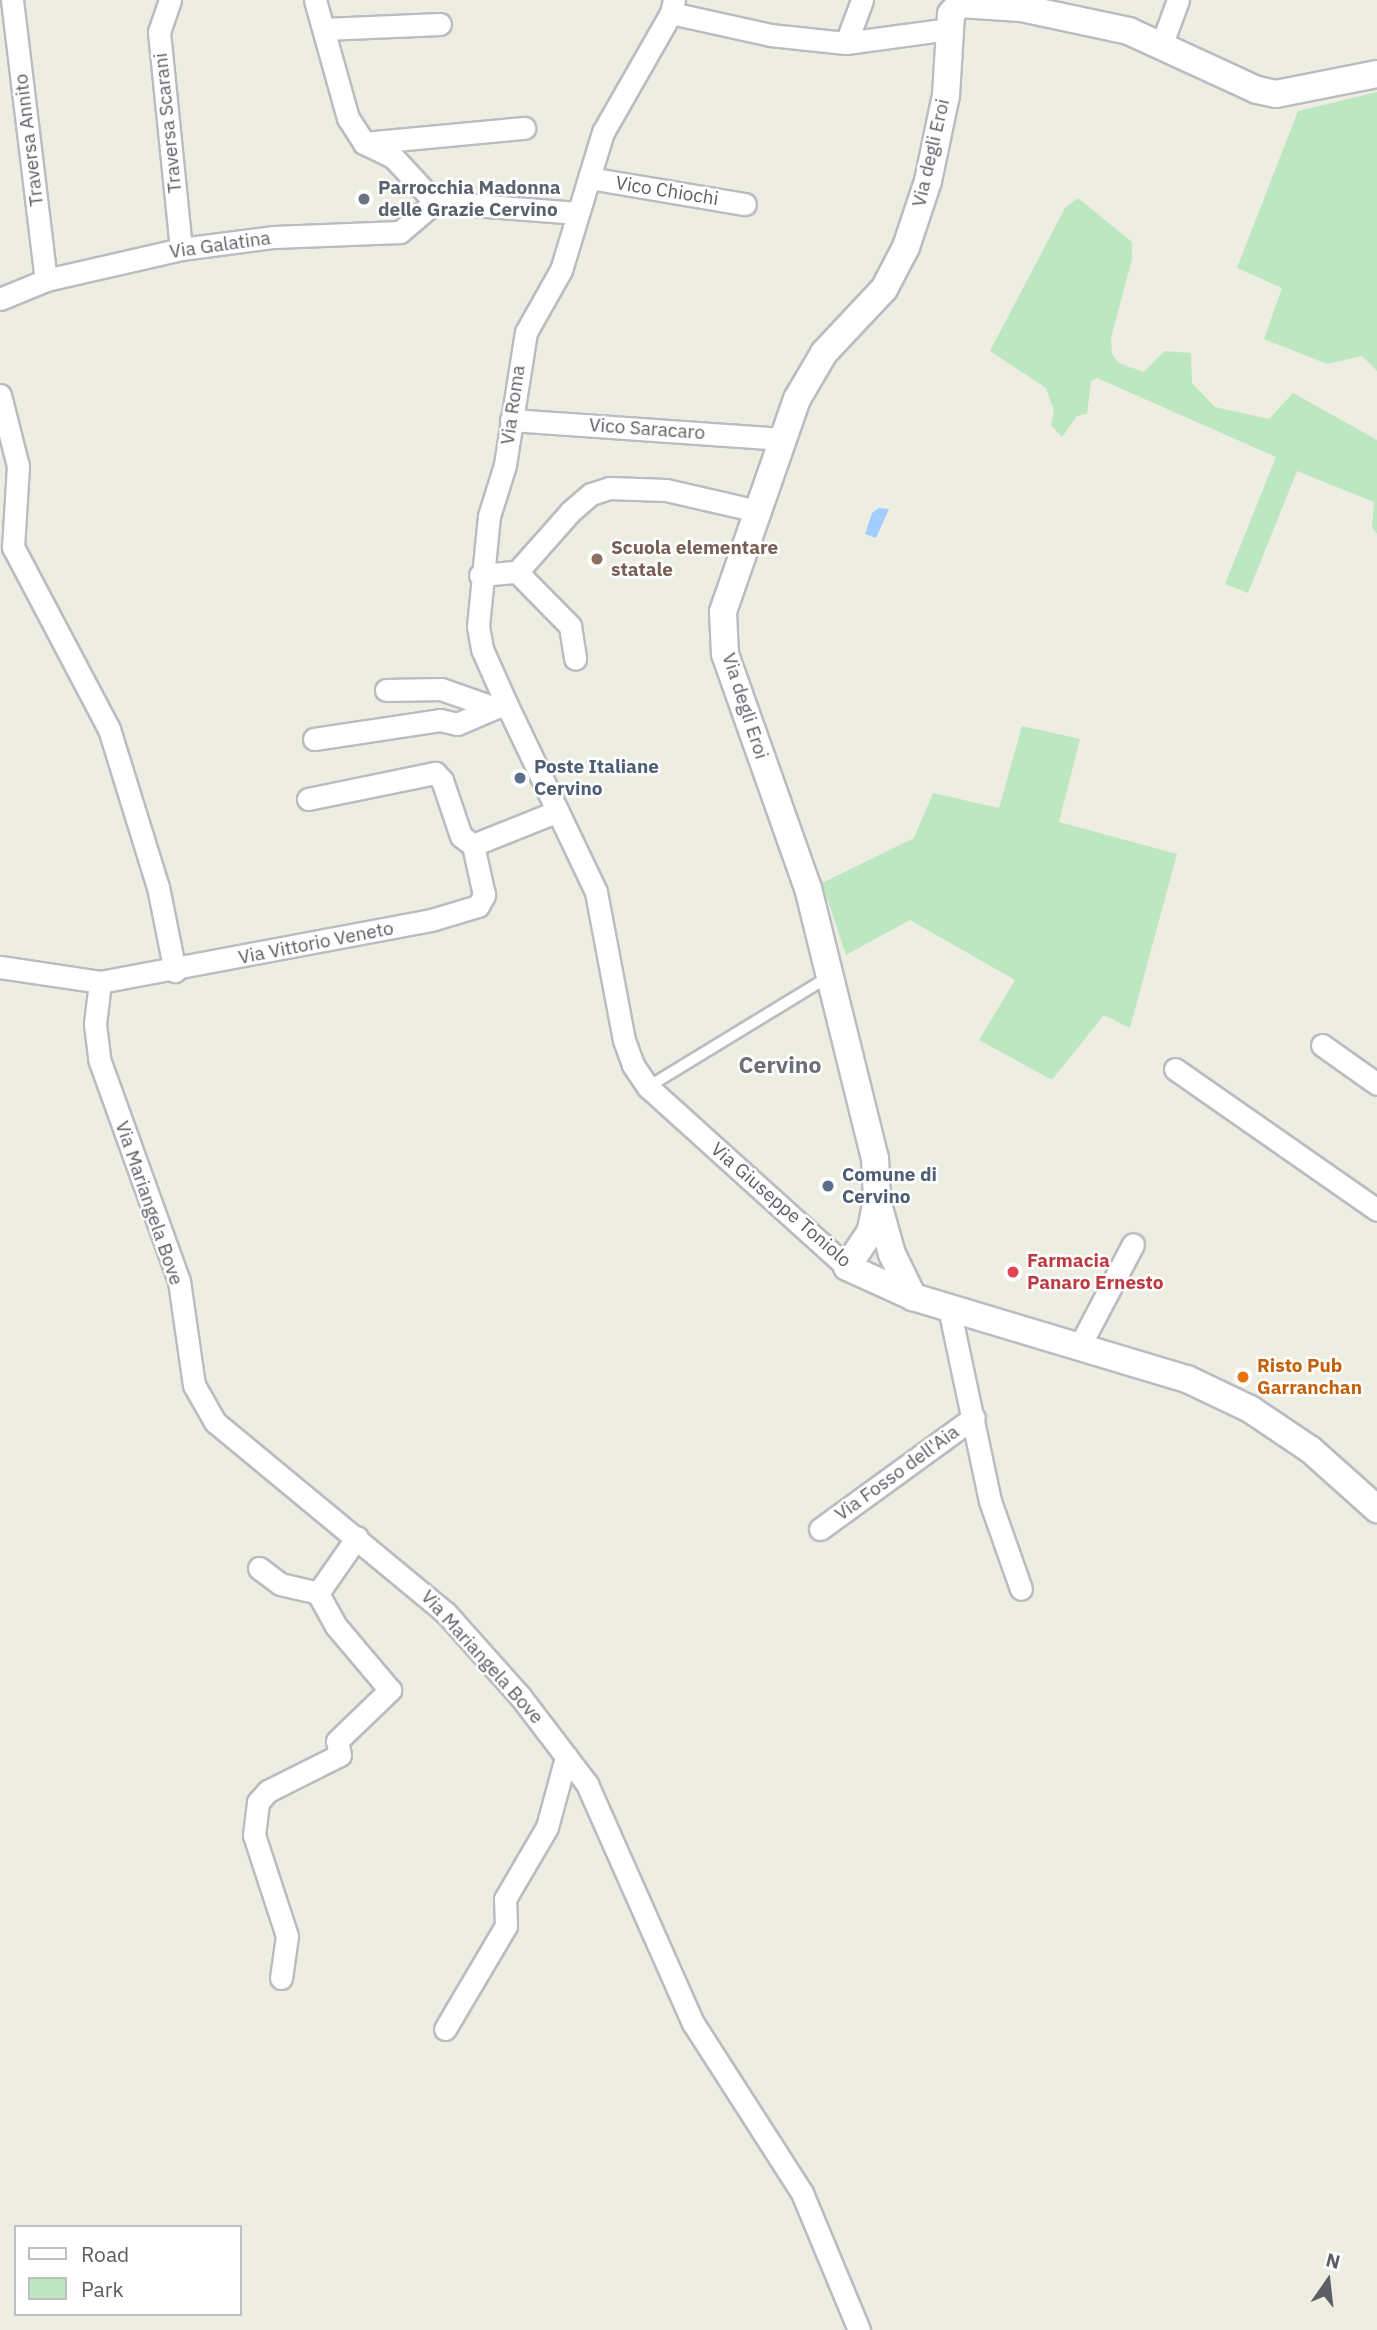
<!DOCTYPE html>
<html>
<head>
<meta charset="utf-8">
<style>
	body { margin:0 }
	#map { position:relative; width:1377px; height:2330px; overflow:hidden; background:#eeede2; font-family:"IBM Plex Sans",sans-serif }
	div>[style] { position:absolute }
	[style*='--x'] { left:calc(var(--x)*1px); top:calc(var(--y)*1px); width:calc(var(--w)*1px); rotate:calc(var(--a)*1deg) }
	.green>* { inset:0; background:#bde7c1 }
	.water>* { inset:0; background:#a2cdff }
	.roads { filter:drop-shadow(2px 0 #babcc2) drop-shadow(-2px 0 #babcc2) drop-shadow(0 2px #babcc2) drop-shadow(0 -2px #babcc2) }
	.service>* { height:10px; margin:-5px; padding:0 5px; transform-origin:5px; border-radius:5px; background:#fff }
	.minor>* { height:21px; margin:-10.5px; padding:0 10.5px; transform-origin:10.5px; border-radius:10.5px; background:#fff }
	.tertiary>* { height:26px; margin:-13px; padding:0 13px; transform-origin:13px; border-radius:13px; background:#fff }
	.dots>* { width:19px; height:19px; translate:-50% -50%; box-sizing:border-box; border:4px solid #fff; border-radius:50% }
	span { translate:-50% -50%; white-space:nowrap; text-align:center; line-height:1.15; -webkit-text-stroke:5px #fff; paint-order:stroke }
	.street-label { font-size:19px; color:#5b5e64 }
	.worship-label { font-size:19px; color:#5b616d; font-weight:700 }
	.left { translate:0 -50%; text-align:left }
	.education-label { font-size:19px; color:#785e54; font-weight:700 }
	.service-label { font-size:19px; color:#4e5e75; font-weight:700 }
	.health-label { font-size:19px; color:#be3a42; font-weight:700 }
	.food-label { font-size:19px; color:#c56008; font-weight:700 }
	.quarter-label { font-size:23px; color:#6c7076; font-weight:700 }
	.legend { position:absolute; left:14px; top:2225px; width:228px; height:91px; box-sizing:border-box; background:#fff; border:2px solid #bdbfc1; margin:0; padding:9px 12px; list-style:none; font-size:21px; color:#5b5e64 }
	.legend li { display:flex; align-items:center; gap:14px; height:35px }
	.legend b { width:35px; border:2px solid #bdbfc1 }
	.north { position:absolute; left:1293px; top:2246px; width:70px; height:70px; -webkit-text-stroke:5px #fff; paint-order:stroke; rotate:14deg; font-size:19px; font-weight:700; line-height:28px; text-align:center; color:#5b5e64 }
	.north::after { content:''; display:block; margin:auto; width:24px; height:32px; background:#5b5e64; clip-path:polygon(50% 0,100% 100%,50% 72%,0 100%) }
</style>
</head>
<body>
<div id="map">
	<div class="green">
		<i style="clip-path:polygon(1377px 92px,1377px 371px,1362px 356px,1327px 364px,1264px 339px,1282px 288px,1237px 268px,1298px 111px)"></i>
		<i style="clip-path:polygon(1078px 198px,1132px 242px,1132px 259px,1111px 338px,1112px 354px,1119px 363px,1144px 372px,1164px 351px,1191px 353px,1192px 383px,1215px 407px,1269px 419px,1293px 393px,1377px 440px,1377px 534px,1372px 527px,1374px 502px,1297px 471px,1248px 593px,1225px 584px,1276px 457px,1097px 378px,1091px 381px,1087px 414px,1077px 416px,1062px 437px,1051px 425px,1054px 411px,1046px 388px,990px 351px,1065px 208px)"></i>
		<i style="clip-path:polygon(1022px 726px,1080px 739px,1059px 822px,1177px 854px,1130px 1028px,1104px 1015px,1052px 1080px,979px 1040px,1015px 980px,910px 920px,846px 955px,822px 883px,914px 838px,933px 793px,999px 808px)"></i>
	</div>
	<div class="water">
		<i style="clip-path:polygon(879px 508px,889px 509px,876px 538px,865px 534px,872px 513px)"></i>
	</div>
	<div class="roads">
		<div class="service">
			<i style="--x:648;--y:1087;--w:211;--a:-31.4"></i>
		</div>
		<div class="minor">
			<i style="--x:12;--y:0;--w:282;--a:83.1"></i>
			<i style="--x:170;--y:0;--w:34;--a:109"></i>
			<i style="--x:159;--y:32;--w:218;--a:84.2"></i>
			<i style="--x:315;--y:0;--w:123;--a:74.4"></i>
			<i style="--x:348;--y:118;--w:30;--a:57"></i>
			<i style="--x:364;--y:143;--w:32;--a:26"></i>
			<i style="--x:393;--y:157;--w:62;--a:47"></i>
			<i style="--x:435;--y:202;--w:143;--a:4.4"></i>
			<i style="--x:674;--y:0;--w:13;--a:103"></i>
			<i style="--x:671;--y:13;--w:137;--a:119.7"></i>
			<i style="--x:603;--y:132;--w:144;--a:106.9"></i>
			<i style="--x:561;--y:270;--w:71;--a:119.4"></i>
			<i style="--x:526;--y:332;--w:135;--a:99"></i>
			<i style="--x:505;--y:465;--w:53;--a:107.4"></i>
			<i style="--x:489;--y:516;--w:111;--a:95.7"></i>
			<i style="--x:478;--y:626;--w:23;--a:80"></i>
			<i style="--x:482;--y:649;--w:59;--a:66"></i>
			<i style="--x:506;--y:703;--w:209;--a:64.5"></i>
			<i style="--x:596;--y:892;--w:151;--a:79.3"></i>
			<i style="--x:624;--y:1040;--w:27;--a:70"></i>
			<i style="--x:633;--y:1065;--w:27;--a:56"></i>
			<i style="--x:648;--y:1087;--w:268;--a:42.1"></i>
			<i style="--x:671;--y:13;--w:101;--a:12.5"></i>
			<i style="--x:770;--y:35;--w:76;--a:6"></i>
			<i style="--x:846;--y:43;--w:105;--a:-7.7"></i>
			<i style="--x:324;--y:29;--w:116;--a:-2.5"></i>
			<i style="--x:846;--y:43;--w:46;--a:-69.6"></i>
			<i style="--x:1161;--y:46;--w:49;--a:-69.7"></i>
			<i style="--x:364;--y:143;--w:161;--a:-5.4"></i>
			<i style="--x:589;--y:178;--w:158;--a:9.5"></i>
			<i style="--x:0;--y:299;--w:50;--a:-22.4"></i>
			<i style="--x:46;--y:280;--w:139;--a:-12.9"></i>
			<i style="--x:181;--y:249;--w:94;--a:-7.4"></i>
			<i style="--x:274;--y:237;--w:126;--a:-2.3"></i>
			<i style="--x:400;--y:232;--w:46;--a:-40.6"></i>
			<i style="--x:0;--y:395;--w:73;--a:75.8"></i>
			<i style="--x:18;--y:466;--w:81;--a:93.5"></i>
			<i style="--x:13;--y:547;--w:206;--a:62.2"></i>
			<i style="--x:109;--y:729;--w:165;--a:72.8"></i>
			<i style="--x:158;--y:887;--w:86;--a:78.6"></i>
			<i style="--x:511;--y:420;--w:273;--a:4"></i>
			<i style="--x:517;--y:572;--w:76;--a:45.5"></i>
			<i style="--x:570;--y:626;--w:33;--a:81"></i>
			<i style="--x:480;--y:575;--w:37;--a:-5"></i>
			<i style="--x:517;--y:572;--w:80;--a:-48.5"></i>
			<i style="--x:570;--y:512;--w:28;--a:-41"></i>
			<i style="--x:591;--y:494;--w:19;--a:-18"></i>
			<i style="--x:609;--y:488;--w:57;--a:2"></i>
			<i style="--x:666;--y:490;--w:94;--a:12.9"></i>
			<i style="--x:386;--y:690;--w:55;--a:-1"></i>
			<i style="--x:441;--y:689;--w:57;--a:19.4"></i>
			<i style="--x:314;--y:739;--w:127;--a:-8.6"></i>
			<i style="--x:440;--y:720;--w:17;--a:13"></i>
			<i style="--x:457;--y:724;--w:53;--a:-23.2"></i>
			<i style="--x:308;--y:799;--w:130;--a:-11.6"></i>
			<i style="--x:435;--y:773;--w:10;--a:45"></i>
			<i style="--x:442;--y:780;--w:59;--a:71.3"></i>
			<i style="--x:461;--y:836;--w:15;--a:37"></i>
			<i style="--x:0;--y:967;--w:101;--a:8.5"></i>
			<i style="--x:100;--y:982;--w:337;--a:-10.6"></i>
			<i style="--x:431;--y:920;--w:49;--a:-16.6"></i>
			<i style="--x:478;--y:906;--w:13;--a:-61"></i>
			<i style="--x:484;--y:895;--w:51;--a:-102.4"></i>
			<i style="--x:473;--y:845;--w:89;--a:-21.7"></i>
			<i style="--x:100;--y:982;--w:42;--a:96.8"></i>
			<i style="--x:95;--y:1024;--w:35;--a:83"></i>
			<i style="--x:99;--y:1059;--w:236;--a:70.2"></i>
			<i style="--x:179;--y:1281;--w:105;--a:81.8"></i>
			<i style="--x:194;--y:1385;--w:43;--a:60.4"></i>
			<i style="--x:215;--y:1422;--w:300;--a:39.6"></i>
			<i style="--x:446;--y:1613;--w:111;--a:48.3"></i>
			<i style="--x:520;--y:1696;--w:111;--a:52.7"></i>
			<i style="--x:587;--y:1784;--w:261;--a:66.1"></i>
			<i style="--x:693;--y:2023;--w:202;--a:57.3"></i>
			<i style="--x:802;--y:2193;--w:148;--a:67.4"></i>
			<i style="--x:1322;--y:1045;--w:67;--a:35.3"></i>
			<i style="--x:1175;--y:1069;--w:246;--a:34.9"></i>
			<i style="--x:949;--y:1308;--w:197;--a:78"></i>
			<i style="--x:990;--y:1501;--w:93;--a:70.6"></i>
			<i style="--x:1079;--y:1347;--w:116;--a:-62.3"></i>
			<i style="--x:820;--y:1529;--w:190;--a:-36"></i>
			<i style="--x:259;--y:1568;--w:26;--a:37"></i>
			<i style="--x:280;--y:1584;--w:39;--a:13"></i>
			<i style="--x:281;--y:1978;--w:42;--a:-81.9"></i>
			<i style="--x:287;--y:1936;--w:106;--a:-108.1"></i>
			<i style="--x:254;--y:1835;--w:33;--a:-83"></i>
			<i style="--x:258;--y:1802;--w:15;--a:-48"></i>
			<i style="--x:268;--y:1791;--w:80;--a:-26.6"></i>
			<i style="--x:340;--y:1755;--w:14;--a:-102"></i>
			<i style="--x:337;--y:1741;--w:74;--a:-43.9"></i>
			<i style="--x:390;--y:1690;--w:84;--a:-130.2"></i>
			<i style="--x:336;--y:1626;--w:38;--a:-119"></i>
			<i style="--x:318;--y:1593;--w:68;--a:-55.1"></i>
			<i style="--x:445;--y:2029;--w:120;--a:-59.4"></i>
			<i style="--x:506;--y:1926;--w:27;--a:-92"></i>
			<i style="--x:505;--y:1899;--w:83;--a:-59.7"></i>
			<i style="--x:547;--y:1827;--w:73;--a:-74.8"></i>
		</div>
		<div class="tertiary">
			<i style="--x:1377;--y:74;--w:103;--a:168.8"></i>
			<i style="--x:1276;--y:94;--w:19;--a:-168"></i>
			<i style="--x:1257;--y:90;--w:141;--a:-155.3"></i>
			<i style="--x:1129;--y:31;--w:110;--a:-168"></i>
			<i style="--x:1021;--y:8;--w:61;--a:-176.2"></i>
			<i style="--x:960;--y:4;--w:13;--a:132"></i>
			<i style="--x:951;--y:14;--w:81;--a:93.5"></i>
			<i style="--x:946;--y:95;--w:88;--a:101.8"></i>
			<i style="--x:928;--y:181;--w:70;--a:108.4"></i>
			<i style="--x:906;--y:247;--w:47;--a:117.6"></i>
			<i style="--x:884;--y:289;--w:88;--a:133.2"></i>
			<i style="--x:824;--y:353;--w:53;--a:120.4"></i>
			<i style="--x:797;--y:399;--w:225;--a:109.2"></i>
			<i style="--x:723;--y:612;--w:42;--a:87.3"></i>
			<i style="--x:725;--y:654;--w:248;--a:70.5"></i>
			<i style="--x:808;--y:888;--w:278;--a:76.1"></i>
			<i style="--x:875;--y:1158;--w:41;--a:87.2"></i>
			<i style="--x:877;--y:1199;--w:33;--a:101"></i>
			<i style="--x:871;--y:1231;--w:43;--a:123.7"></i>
			<i style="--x:847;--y:1267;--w:72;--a:24.4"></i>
			<i style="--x:913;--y:1297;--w:286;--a:16.7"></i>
			<i style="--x:1187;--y:1379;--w:70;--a:25.5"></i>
			<i style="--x:1250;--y:1409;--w:73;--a:33.9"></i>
			<i style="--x:1311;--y:1450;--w:89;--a:41.8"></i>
			<i style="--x:878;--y:1204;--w:52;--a:74.4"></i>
			<i style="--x:892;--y:1254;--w:48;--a:64"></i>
		</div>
	</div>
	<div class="dots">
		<i style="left:364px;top:199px;background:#6b7280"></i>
		<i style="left:597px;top:559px;background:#8d6e63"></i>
		<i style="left:520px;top:778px;background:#5c6f8a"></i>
		<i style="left:828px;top:1186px;background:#5c6f8a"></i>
		<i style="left:1013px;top:1272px;background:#e0444e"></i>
		<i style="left:1243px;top:1377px;background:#e8710a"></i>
	</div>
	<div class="street-label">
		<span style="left:168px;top:123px;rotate:-96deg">Traversa Scarani</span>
		<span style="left:29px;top:140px;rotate:-97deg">Traversa Annito</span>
		<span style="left:931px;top:153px;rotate:-77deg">Via degli Eroi</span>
		<span style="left:667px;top:191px;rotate:9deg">Vico Chiochi</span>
		<span style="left:220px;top:245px;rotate:-8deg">Via Galatina</span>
		<span style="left:513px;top:405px;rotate:-82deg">Via Roma</span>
		<span style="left:647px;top:429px;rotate:4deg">Vico Saracaro</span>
		<span style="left:745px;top:706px;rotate:72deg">Via degli Eroi</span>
		<span style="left:316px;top:943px;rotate:-11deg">Via Vittorio Veneto</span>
		<span style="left:149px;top:1203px;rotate:71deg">Via Mariangela Bove</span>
		<span style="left:781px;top:1205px;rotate:41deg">Via Giuseppe Toniolo</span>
		<span style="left:897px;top:1473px;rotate:-36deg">Via Fosso dell'Aia</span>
		<span style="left:482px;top:1657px;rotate:48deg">Via Mariangela Bove</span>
	</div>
	<div class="worship-label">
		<span class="left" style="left:378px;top:199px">Parrocchia Madonna<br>delle Grazie Cervino</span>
	</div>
	<div class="education-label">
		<span class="left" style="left:611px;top:559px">Scuola elementare<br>statale</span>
	</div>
	<div class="service-label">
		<span class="left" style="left:534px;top:778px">Poste Italiane<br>Cervino</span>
		<span class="left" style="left:842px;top:1186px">Comune di<br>Cervino</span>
	</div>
	<div class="health-label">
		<span class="left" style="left:1027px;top:1272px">Farmacia<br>Panaro Ernesto</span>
	</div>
	<div class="food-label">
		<span class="left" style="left:1257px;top:1377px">Risto Pub<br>Garranchan</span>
	</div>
	<div class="quarter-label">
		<span style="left:780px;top:1064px">Cervino</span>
	</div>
	<ul class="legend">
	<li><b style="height:9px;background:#fff"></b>Road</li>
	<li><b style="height:19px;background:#bde7c1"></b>Park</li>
	</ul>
	<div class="north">N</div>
</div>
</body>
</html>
